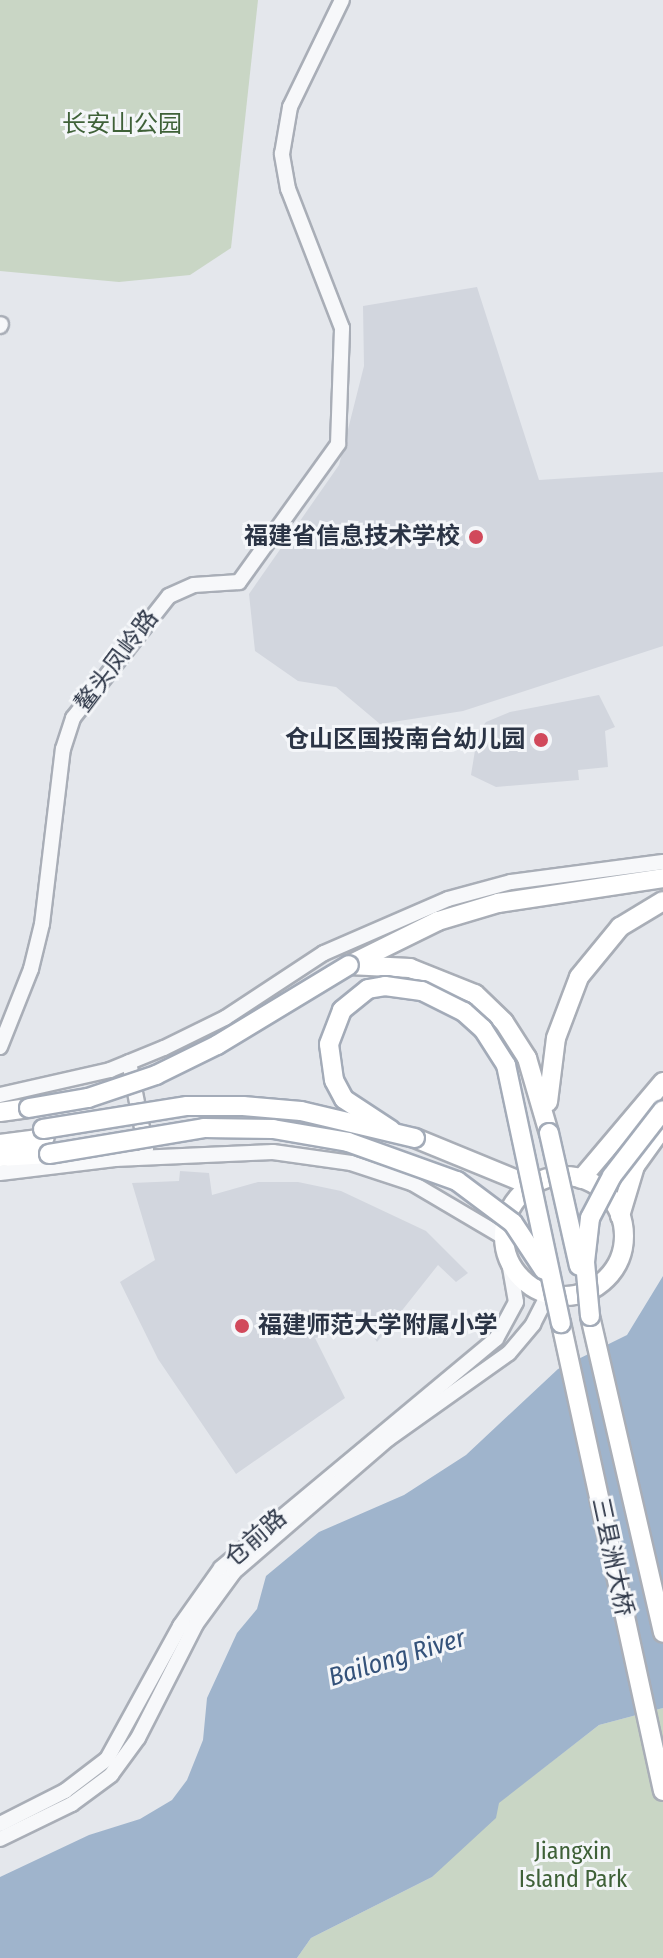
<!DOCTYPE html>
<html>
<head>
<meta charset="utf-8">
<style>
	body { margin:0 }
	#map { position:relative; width:663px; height:1958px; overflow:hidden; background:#e4e7ec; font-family:"Fira Sans Condensed","Noto Sans SC",sans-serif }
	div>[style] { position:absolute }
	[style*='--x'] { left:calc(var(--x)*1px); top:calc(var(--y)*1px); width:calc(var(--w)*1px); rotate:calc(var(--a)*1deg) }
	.built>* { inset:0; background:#d2d6de }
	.green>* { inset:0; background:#c9d6c5 }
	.water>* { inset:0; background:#9fb4cc }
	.roads { filter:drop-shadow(2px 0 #a9aeb7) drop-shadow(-2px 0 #a9aeb7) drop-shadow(0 2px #a9aeb7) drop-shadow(0 -2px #a9aeb7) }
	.minor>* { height:14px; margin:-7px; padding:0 7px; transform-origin:7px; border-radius:7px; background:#f7f8fa }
	.major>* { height:18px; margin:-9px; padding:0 9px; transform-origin:9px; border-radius:9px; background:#fff }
	.major>.ring { margin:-9px; padding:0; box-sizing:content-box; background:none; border:18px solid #fff; border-radius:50% }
	.bridges { filter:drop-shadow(2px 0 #a3abb8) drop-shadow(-2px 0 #a3abb8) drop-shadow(0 2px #a3abb8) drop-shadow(0 -2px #a3abb8) }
	.major-bridge>* { height:18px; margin:-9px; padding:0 9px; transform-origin:9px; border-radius:9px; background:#fff }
	.dots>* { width:22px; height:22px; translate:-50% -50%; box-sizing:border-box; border:4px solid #f4f6f9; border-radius:50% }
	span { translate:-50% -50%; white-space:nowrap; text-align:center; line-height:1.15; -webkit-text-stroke:6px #f4f6f9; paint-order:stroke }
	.park-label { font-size:24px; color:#3f6138 }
	.poi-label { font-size:24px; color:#2b3445; font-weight:700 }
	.right { translate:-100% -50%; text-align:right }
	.left { translate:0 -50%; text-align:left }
	.street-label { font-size:24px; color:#2b3445 }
	.water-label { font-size:26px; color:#34527a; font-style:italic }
</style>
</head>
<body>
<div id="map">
	<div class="built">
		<i style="clip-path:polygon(477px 287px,539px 480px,663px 472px,663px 646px,463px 711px,380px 724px,336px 687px,298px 681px,255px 651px,249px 594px,339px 465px,364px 366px,363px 306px)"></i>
		<i style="clip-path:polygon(599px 695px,615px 727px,605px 731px,608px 767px,578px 770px,579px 780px,496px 787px,471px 775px,478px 732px,486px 722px,510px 712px)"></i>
		<i style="clip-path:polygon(180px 1171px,209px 1173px,212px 1195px,258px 1182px,298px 1182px,341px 1191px,426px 1231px,468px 1273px,456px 1282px,438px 1265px,377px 1342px,360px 1316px,342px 1321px,341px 1332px,315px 1338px,345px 1398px,236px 1474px,158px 1359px,120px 1282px,155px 1260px,132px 1183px,179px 1181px)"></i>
	</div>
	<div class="green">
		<i style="clip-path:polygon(0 0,258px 0,231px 248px,190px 275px,119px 282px,0 271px)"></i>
		<i style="clip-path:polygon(663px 1708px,663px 1958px,297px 1958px,311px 1938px,432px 1877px,498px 1803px,599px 1725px)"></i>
	</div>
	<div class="water">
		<i style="clip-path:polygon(663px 1276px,663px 1708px,599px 1725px,499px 1803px,496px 1818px,432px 1877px,311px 1938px,297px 1958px,0 1958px,0 1877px,89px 1835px,140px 1819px,172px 1800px,187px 1780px,203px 1740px,207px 1698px,237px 1633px,257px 1609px,266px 1576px,319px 1532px,404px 1495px,466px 1455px,558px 1369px,627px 1335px)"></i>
	</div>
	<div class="roads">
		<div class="minor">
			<i style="--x:0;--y:326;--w:2;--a:-63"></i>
			<i style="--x:0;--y:1047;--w:84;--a:-68.3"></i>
			<i style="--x:31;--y:969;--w:46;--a:-76.3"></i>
			<i style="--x:42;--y:924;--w:176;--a:-83.2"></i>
			<i style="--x:63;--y:749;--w:33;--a:-72"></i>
			<i style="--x:73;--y:718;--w:155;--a:-51.8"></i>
			<i style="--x:169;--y:596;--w:27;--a:-24"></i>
			<i style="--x:194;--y:585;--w:45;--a:-3.8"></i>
			<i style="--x:239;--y:582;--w:170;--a:-54.3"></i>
			<i style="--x:338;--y:444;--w:116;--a:-88"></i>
			<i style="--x:342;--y:328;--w:149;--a:-111.2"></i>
			<i style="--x:288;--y:189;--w:36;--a:-100"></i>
			<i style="--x:282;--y:154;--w:48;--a:-80.3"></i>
			<i style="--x:290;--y:107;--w:119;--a:-64.1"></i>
			<i style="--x:129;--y:1062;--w:88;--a:78.8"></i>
			<i style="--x:0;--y:1095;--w:113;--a:-12.8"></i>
			<i style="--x:110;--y:1070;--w:58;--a:-22.2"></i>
			<i style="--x:164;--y:1048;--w:68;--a:-26.2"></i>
			<i style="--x:225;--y:1018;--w:118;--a:-33.3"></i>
			<i style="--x:324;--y:953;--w:135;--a:-23.5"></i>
			<i style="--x:448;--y:899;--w:65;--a:-15.1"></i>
			<i style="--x:511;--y:882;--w:153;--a:-7.5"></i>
			<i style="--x:0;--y:1173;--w:116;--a:-6.9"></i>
			<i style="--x:115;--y:1159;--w:158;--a:-2.5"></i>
			<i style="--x:273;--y:1152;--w:79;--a:8"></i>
			<i style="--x:351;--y:1163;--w:64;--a:18.2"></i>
			<i style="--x:412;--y:1183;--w:108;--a:30.6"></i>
			<i style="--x:0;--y:1824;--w:73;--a:-26.9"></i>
			<i style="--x:65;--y:1791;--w:53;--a:-37.3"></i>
			<i style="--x:107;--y:1759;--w:152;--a:-61.2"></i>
			<i style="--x:180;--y:1626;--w:71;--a:-54.7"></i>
			<i style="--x:221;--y:1568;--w:358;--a:-39.8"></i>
			<i style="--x:496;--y:1339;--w:42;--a:-61.6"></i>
			<i style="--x:516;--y:1302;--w:41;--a:-99.9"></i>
			<i style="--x:0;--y:1839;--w:80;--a:-25.9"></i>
			<i style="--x:72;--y:1804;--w:49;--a:-36.6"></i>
			<i style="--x:111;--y:1775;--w:46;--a:-53.9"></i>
			<i style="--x:138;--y:1738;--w:128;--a:-63"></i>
			<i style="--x:196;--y:1624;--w:64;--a:-53.8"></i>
			<i style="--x:234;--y:1572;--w:203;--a:-40.8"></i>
			<i style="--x:388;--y:1439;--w:148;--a:-35.4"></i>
			<i style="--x:509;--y:1353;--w:38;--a:-50"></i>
			<i style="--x:533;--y:1324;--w:34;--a:-63"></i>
		</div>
		<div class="major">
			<i style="--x:349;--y:965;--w:99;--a:-26.3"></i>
			<i style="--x:438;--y:921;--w:63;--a:-16.7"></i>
			<i style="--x:498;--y:903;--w:167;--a:-8.6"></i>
			<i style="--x:349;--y:965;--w:61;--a:2.8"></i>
			<i style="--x:410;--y:968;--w:70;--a:21.8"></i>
			<i style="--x:475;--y:994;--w:40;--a:44"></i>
			<i style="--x:504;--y:1022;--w:43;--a:57.4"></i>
			<i style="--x:527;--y:1058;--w:78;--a:73.7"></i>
			<i style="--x:548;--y:1102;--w:64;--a:-82.9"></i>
			<i style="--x:556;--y:1038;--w:65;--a:-69.3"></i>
			<i style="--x:579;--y:977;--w:65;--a:-50.6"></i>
			<i style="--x:620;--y:927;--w:50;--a:-31.2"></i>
			<i style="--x:0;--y:1112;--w:29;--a:-8"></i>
			<i style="--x:415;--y:1138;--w:126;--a:22.3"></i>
			<i style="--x:0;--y:1144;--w:45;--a:-7.6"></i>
			<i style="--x:0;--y:1157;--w:49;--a:-3.5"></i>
			<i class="ring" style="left:504px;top:1176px;width:102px;height:102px"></i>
			<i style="--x:581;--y:1179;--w:127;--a:-49.8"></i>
			<i style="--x:620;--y:1216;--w:52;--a:-73.3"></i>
			<i style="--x:635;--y:1166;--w:48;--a:-54.3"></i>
			<i style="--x:590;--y:1316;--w:325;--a:77"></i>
			<i style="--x:561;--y:1323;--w:479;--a:77.7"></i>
		</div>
	</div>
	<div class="bridges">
		<div class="major-bridge">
			<i style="--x:29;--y:1108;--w:60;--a:-9.6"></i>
			<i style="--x:88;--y:1098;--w:72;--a:-18.7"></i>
			<i style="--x:156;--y:1075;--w:68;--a:-26.2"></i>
			<i style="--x:217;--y:1045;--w:154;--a:-31.2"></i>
			<i style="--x:43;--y:1129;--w:146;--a:-9.1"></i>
			<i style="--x:187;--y:1106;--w:56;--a:0"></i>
			<i style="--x:243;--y:1106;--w:58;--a:4.9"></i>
			<i style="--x:301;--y:1111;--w:117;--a:13.3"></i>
			<i style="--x:391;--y:1130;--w:56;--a:-146.6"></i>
			<i style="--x:344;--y:1099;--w:21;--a:-118"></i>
			<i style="--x:334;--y:1080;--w:36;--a:-98"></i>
			<i style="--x:329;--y:1044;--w:36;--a:-69"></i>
			<i style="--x:342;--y:1010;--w:33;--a:-39"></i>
			<i style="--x:368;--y:989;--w:17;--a:-10"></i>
			<i style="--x:385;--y:986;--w:37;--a:8"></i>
			<i style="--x:422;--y:991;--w:47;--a:26.6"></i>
			<i style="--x:464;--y:1012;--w:25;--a:42"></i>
			<i style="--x:483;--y:1029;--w:43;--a:57.4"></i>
			<i style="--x:506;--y:1065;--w:264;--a:78"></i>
			<i style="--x:549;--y:1133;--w:136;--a:77.3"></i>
			<i style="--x:49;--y:1154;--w:157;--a:-9.5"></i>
			<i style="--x:204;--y:1128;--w:69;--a:0.8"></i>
			<i style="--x:273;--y:1129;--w:76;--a:9.8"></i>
			<i style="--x:348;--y:1142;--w:116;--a:19.7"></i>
			<i style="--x:457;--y:1181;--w:70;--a:36.9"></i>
			<i style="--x:513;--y:1223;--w:56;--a:56.6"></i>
			<i style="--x:590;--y:1316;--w:54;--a:-95.3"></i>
			<i style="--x:585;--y:1262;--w:44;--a:-83.5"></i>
			<i style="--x:590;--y:1218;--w:47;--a:-62.4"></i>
			<i style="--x:612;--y:1176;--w:83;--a:-52.3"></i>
		</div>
	</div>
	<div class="dots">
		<i style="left:476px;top:537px;background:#d1495b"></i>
		<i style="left:541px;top:740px;background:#d1495b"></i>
		<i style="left:242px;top:1326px;background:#d1495b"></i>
	</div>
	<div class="park-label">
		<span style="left:122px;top:125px">长安山公园</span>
		<span style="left:573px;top:1866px">Jiangxin<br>Island Park</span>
	</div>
	<div class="poi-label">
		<span class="right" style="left:460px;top:537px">福建省信息技术学校</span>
		<span class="right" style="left:525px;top:740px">仓山区国投南台幼儿园</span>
		<span class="left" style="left:258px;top:1326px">福建师范大学附属小学</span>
	</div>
	<div class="street-label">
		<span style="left:117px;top:661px;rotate:-53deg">鳌头凤岭路</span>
		<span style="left:256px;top:1538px;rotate:-41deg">仓前路</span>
		<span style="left:612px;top:1557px;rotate:78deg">三县洲大桥</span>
	</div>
	<div class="water-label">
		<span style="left:397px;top:1658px;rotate:-17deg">Bailong River</span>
	</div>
</div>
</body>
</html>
